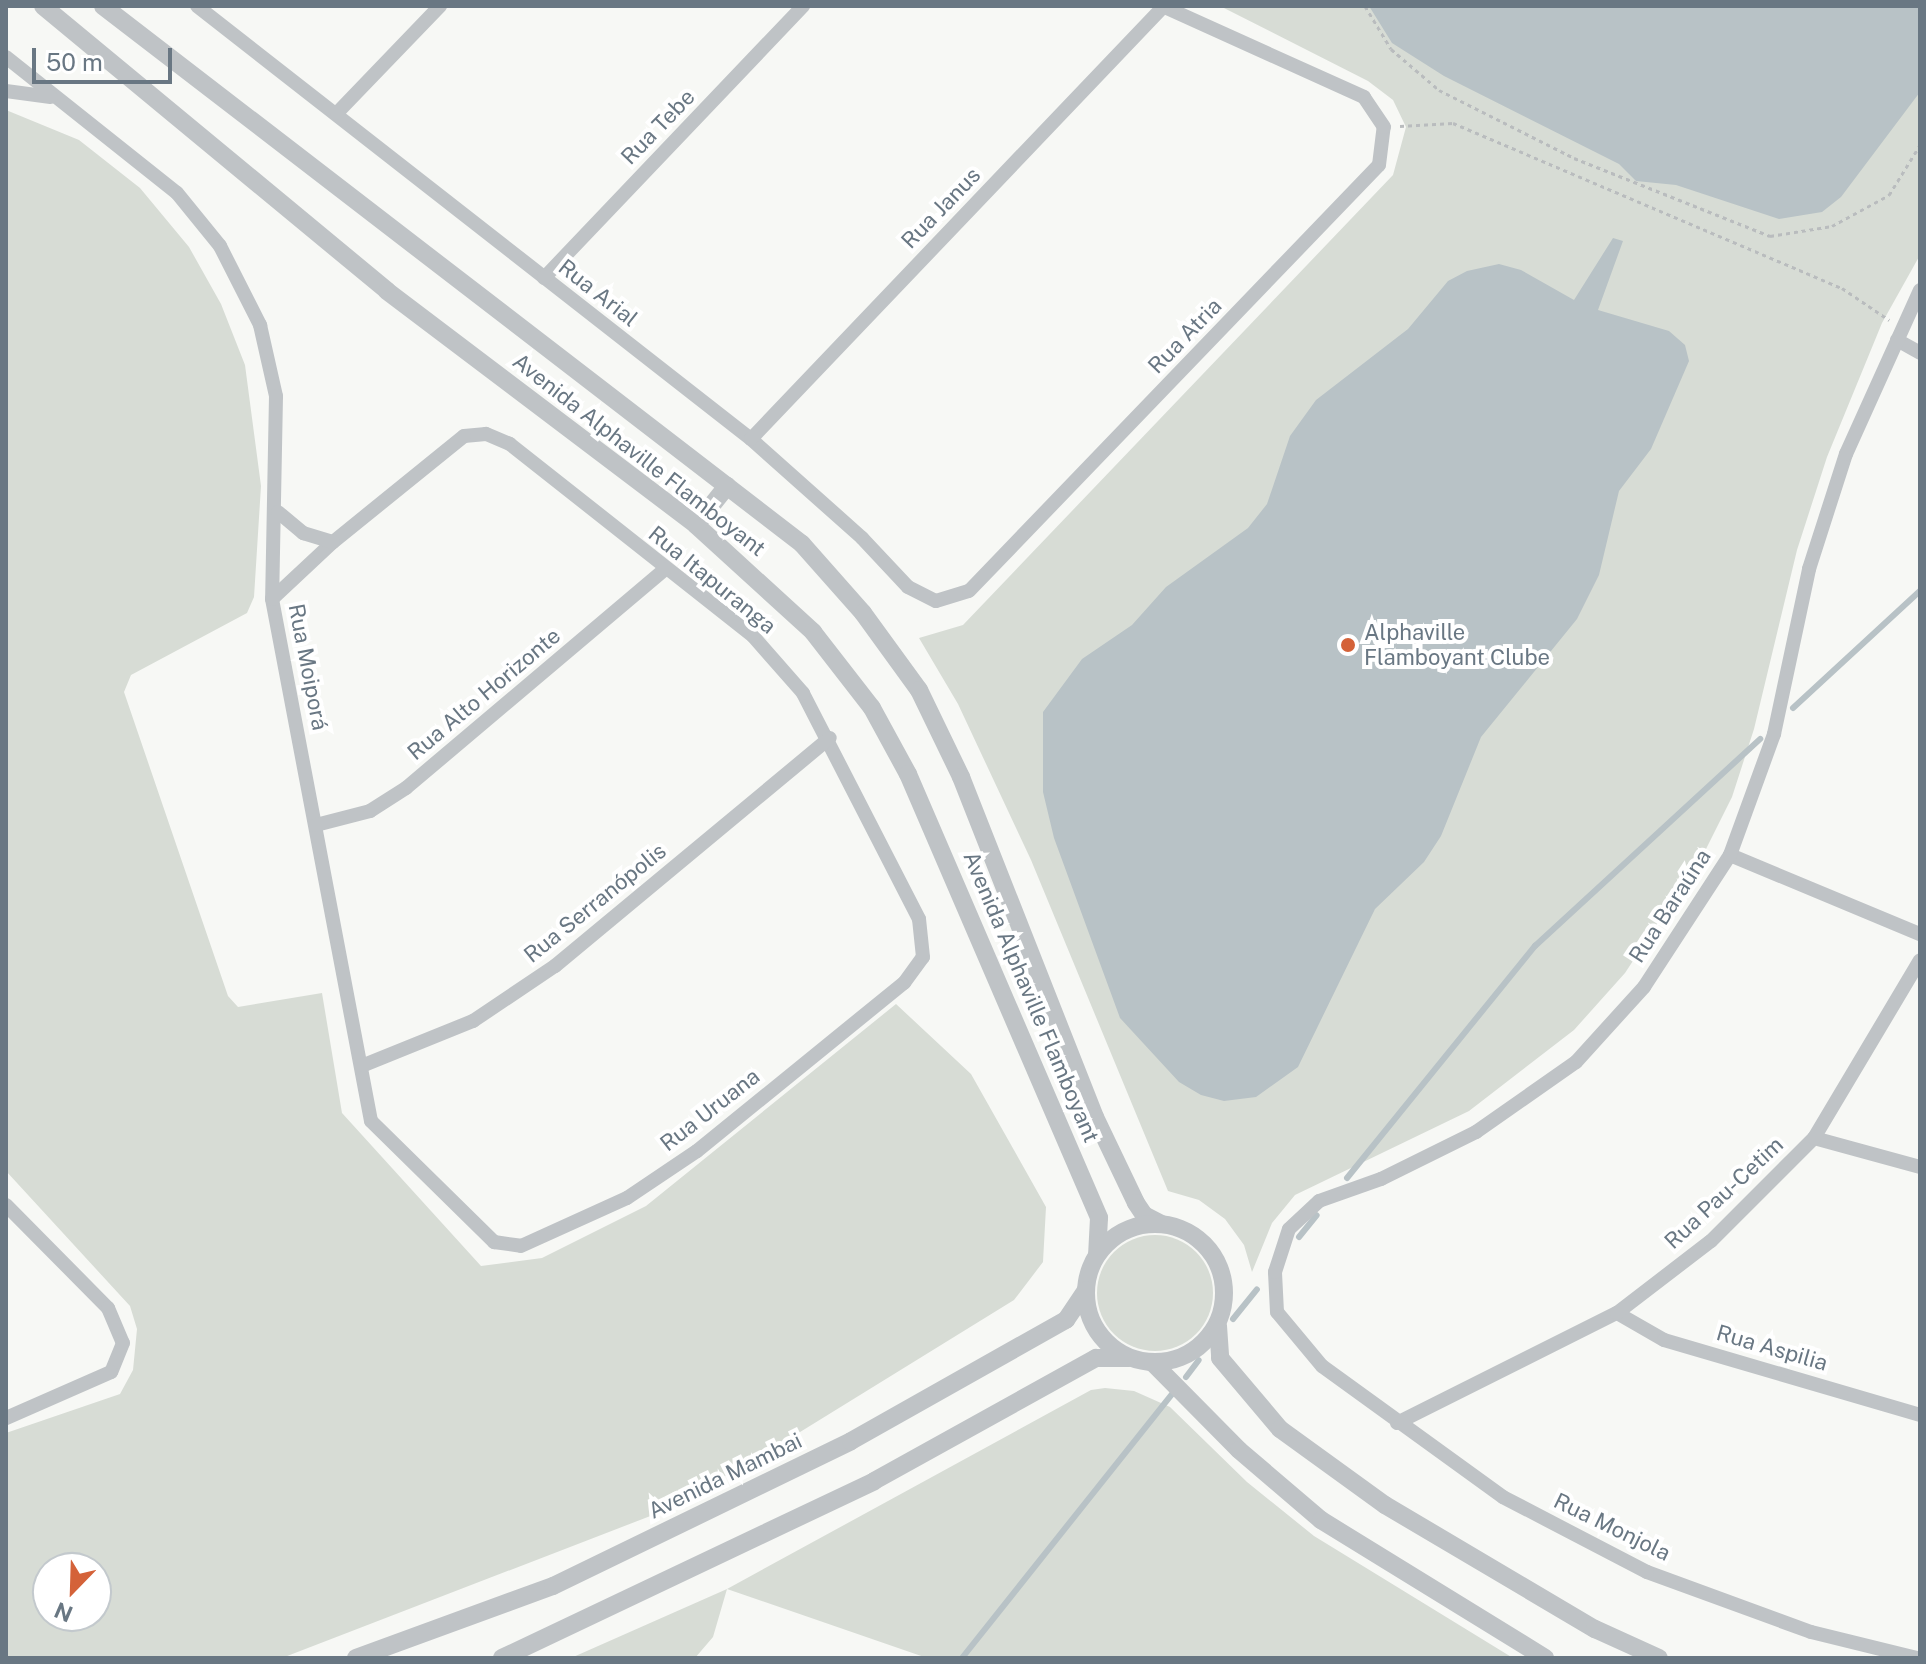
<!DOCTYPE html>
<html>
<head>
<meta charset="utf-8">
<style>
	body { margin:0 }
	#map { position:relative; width:1926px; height:1664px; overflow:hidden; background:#f7f8f5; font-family:"Public Sans",sans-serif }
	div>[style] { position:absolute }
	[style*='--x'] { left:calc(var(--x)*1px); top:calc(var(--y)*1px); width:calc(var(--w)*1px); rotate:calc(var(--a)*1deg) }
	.green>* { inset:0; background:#d7dcd5 }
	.round { border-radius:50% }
	.water>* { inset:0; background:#b8c2c6 }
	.stream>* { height:6px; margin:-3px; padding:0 3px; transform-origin:3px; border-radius:3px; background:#b8c2c6 }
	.path>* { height:3px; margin-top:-1.5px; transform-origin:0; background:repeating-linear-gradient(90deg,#b9bcbe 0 4px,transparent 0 8px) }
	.minor>* { height:14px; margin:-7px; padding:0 7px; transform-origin:7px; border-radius:7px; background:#bfc3c6 }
	.tertiary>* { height:18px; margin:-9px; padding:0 9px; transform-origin:9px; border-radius:9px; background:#bfc3c6 }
	.tertiary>.ring { margin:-9px; padding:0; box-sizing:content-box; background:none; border:18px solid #bfc3c6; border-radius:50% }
	.dots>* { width:22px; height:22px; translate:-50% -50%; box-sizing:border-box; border:4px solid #fff; border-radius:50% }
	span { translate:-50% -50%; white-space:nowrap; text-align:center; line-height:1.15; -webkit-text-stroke:8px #fff; paint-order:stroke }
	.street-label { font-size:22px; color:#697783 }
	.poi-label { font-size:22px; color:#697783 }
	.left { translate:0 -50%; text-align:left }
	.frame { position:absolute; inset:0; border:8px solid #697783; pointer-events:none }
	.north { position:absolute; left:32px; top:1552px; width:80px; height:80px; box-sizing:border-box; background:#fff; border:2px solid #c3c9cd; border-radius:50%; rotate:203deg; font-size:22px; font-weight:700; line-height:32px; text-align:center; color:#697783 }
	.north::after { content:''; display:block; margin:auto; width:28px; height:36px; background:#d46239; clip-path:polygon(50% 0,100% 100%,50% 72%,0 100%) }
	.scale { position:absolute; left:32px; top:48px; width:140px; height:36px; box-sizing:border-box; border:4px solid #697783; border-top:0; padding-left:10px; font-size:24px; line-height:28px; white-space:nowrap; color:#697783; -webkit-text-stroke:6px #fff; paint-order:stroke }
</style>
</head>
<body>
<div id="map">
	<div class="green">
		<i style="clip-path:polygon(1220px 6px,1920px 6px,1920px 255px,1882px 323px,1827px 457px,1797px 550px,1754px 729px,1732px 797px,1704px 853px,1625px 973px,1574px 1030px,1469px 1111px,1295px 1195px,1272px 1223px,1252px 1272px,1244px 1245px,1225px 1219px,1199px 1200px,1168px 1191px,1031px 860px,958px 704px,919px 638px,963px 625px,1393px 175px,1406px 127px,1393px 100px,1368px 81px)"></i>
		<i style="clip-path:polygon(evenodd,6px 110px,79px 140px,140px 188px,189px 247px,221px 304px,245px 365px,261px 486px,254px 597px,247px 613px,131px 675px,124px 692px,228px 996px,238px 1007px,322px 993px,342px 1113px,481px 1266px,542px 1258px,646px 1206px,896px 1004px,971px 1074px,1046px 1207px,1043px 1262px,1014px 1300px,753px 1461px,653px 1515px,282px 1658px,6px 1658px,6px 1433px,120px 1394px,133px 1370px,137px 1329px,130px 1306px,6px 1171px,6px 110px,96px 1568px,96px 1616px,48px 1616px,48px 1568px,96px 1568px)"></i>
		<i class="round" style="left:1097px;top:1235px;width:116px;height:116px"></i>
		<i style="clip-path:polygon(1105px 1388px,1134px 1391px,1170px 1407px,1247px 1482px,1314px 1536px,1513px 1658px,927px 1658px,727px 1589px,713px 1637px,695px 1658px,571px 1658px,727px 1589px,1091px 1390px)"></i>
	</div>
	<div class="water">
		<i style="clip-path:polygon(1369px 6px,1920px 6px,1920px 92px,1841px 197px,1822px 212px,1779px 219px,1676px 185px,1636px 181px,1619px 164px,1444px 76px,1392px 43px)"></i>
		<i style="clip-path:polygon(1613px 238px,1623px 241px,1598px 310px,1669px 331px,1685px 345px,1689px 361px,1651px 449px,1619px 491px,1599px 575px,1577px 619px,1481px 737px,1441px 836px,1424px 862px,1375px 909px,1298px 1067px,1256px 1097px,1224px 1101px,1201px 1095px,1179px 1082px,1120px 1018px,1054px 838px,1043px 792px,1043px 712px,1082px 659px,1132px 625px,1166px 587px,1248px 528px,1267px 504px,1290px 436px,1316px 400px,1408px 329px,1448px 281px,1467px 271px,1499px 264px,1521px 270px,1574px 300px)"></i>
	</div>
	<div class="stream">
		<i style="--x:1793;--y:708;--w:173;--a:-42.7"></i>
		<i style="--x:1347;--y:1178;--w:299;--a:-51"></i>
		<i style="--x:1535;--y:946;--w:306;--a:-42.6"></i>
		<i style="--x:1299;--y:1237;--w:28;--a:-51"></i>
		<i style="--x:1233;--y:1319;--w:38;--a:-51"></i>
		<i style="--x:1186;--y:1377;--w:21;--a:-53"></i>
		<i style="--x:962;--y:1658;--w:337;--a:-51.5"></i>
	</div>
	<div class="path">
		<i style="--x:1365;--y:6;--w:50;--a:58.8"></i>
		<i style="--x:1391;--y:49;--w:63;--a:40.5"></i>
		<i style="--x:1439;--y:90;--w:151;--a:26.7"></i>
		<i style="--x:1574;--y:158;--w:211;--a:21.7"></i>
		<i style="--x:1770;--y:236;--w:63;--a:-9.2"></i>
		<i style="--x:1832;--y:226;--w:65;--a:-28.5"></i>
		<i style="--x:1889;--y:195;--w:59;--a:-58.2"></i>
		<i style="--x:1400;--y:126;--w:53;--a:-3.2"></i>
		<i style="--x:1453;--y:123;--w:423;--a:23"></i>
		<i style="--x:1842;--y:288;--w:57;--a:34.2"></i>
	</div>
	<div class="minor">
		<i style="--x:197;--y:6;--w:703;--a:38.01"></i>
		<i style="--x:751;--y:439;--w:149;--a:41.7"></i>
		<i style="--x:862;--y:538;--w:67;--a:46.8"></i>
		<i style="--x:908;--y:587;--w:31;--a:27"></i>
		<i style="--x:936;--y:601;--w:34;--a:-17"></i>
		<i style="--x:969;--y:591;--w:591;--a:-46.1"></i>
		<i style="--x:1379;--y:165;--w:38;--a:-83"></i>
		<i style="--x:1384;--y:127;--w:36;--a:-124"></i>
		<i style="--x:1364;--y:97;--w:222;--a:-155.7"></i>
		<i style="--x:6;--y:57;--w:218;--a:38.5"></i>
		<i style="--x:177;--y:193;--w:68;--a:50.9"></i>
		<i style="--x:220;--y:246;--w:89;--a:63.1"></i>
		<i style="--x:260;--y:325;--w:73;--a:77.3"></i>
		<i style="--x:276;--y:396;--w:203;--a:91.1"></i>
		<i style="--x:272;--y:599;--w:531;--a:79.26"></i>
		<i style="--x:371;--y:1121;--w:173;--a:44.5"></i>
		<i style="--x:494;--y:1242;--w:27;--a:8"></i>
		<i style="--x:521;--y:1246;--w:116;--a:-24.4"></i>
		<i style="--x:627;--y:1198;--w:84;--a:-33.9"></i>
		<i style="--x:697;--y:1151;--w:267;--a:-39.1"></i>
		<i style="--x:904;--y:983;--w:32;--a:-54"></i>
		<i style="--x:923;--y:957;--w:38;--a:-96"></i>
		<i style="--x:919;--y:919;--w:254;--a:-117.2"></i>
		<i style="--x:803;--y:693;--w:76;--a:-131.3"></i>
		<i style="--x:753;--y:636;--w:310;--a:-141.7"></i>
		<i style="--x:510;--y:444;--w:26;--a:-157"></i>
		<i style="--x:486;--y:434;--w:22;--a:175"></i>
		<i style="--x:464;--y:436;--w:169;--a:141"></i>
		<i style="--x:333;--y:542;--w:83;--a:136.9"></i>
		<i style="--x:6;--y:91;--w:45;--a:7.6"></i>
		<i style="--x:337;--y:113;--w:149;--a:-46.1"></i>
		<i style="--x:544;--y:278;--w:376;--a:-46.4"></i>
		<i style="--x:1897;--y:340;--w:26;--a:29"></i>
		<i style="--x:751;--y:439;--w:597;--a:-46.36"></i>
		<i style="--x:278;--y:512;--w:33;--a:40"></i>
		<i style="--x:303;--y:533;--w:31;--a:17"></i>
		<i style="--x:316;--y:825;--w:56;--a:-14.5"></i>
		<i style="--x:370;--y:811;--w:43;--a:-32.6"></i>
		<i style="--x:406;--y:788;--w:338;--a:-40.2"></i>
		<i style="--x:1730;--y:855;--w:206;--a:22.6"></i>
		<i style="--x:364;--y:1065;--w:118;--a:-22"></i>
		<i style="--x:473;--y:1021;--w:99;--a:-33.9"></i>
		<i style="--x:555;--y:966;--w:357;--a:-39.7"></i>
		<i style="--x:1814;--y:1138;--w:110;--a:15.3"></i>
		<i style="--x:6;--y:1205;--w:145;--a:45.3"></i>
		<i style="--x:108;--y:1308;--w:38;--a:67"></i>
		<i style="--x:123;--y:1343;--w:31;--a:112"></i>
		<i style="--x:111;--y:1372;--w:115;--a:156.3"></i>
		<i style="--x:1617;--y:1313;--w:54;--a:29.9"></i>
		<i style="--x:1664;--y:1340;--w:267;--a:16.3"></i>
		<i style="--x:1397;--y:1423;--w:246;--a:-26.6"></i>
		<i style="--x:1617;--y:1313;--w:118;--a:-37.5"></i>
		<i style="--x:1711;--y:1241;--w:146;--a:-45"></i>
		<i style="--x:1814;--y:1138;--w:207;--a:-59.2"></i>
		<i style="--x:1917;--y:1658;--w:109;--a:-166.2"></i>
		<i style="--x:1811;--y:1632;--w:175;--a:-159.9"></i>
		<i style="--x:1647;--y:1572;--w:162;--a:-152.5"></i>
		<i style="--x:1503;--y:1497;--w:223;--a:-144.1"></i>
		<i style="--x:1322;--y:1366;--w:70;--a:-129.8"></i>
		<i style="--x:1277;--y:1312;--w:40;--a:-92.9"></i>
		<i style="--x:1275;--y:1272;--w:45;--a:-72"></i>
		<i style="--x:1289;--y:1229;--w:41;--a:-43"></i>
		<i style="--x:1319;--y:1201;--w:66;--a:-19.5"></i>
		<i style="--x:1381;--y:1179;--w:106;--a:-26.3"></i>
		<i style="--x:1476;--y:1132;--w:122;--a:-35"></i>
		<i style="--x:1576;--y:1062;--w:101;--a:-47.8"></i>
		<i style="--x:1644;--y:987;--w:158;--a:-56.9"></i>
		<i style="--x:1730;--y:855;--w:129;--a:-70"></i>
		<i style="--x:1774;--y:734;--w:169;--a:-78"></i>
		<i style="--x:1809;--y:569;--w:121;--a:-72.2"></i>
		<i style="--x:1846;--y:454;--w:180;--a:-65.7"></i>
	</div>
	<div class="tertiary">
		<i style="--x:43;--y:6;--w:447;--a:39.6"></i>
		<i style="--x:387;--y:291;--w:388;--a:37.1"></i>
		<i style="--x:696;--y:525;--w:159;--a:42.4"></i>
		<i style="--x:813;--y:632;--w:96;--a:52.2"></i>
		<i style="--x:872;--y:708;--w:75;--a:61.4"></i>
		<i style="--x:908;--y:774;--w:483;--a:66.7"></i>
		<i style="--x:1099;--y:1218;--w:36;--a:93"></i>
		<i style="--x:103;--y:6;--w:882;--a:37.58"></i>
		<i style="--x:802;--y:544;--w:92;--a:48.5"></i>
		<i style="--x:863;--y:613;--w:95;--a:54"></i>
		<i style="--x:919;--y:690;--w:97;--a:64.2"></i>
		<i style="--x:961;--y:777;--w:365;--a:68.5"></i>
		<i style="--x:1095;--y:1117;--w:95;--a:64.5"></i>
		<i style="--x:1136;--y:1203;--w:14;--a:56"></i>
		<i style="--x:1144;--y:1215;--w:18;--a:27"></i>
		<i style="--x:696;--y:525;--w:50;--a:-51.5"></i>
		<i class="ring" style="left:1086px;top:1224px;width:120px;height:120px"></i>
		<i style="--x:1218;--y:1326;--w:32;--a:86"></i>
		<i style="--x:1220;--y:1358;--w:93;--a:49.8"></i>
		<i style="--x:1280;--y:1429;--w:130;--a:35.9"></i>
		<i style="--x:1385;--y:1505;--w:244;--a:30.6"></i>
		<i style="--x:1595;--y:1629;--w:70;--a:24.4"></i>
		<i style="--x:1153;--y:1363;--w:122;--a:45.3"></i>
		<i style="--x:1239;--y:1450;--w:108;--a:40.5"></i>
		<i style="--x:1321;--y:1520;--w:263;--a:31.6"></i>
		<i style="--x:356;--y:1658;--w:210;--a:-20.1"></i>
		<i style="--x:553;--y:1586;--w:331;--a:-25.9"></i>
		<i style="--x:851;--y:1441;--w:247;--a:-29.4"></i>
		<i style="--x:1066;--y:1320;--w:36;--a:-56"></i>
		<i style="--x:502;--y:1658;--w:412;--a:-25.4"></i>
		<i style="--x:874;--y:1481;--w:254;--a:-29"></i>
		<i style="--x:1096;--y:1358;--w:33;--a:0"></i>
	</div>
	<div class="dots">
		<i style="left:1348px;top:645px;background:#d46239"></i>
	</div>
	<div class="street-label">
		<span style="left:658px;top:127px;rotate:-46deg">Rua Tebe</span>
		<span style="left:941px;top:208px;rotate:-46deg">Rua Janus</span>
		<span style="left:598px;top:293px;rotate:38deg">Rua Arial</span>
		<span style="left:1185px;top:336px;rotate:-46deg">Rua Atria</span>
		<span style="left:639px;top:455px;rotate:38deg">Avenida Alphaville Flamboyant</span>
		<span style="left:712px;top:580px;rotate:39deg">Rua Itapuranga</span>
		<span style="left:308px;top:667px;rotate:79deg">Rua Moiporá</span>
		<span style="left:484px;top:694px;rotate:-40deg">Rua Alto Horizonte</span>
		<span style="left:595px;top:903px;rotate:-39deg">Rua Serranópolis</span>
		<span style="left:1670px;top:906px;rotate:-57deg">Rua Baraúna</span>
		<span style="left:1031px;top:997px;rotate:67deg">Avenida Alphaville Flamboyant</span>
		<span style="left:710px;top:1110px;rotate:-38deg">Rua Uruana</span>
		<span style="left:1724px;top:1193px;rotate:-43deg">Rua Pau-Cetim</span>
		<span style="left:1772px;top:1348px;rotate:16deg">Rua Aspilia</span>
		<span style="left:725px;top:1476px;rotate:-26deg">Avenida Mambai</span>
		<span style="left:1612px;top:1527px;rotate:26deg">Rua Monjola</span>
	</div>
	<div class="poi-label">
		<span class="left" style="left:1364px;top:645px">Alphaville<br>Flamboyant Clube</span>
	</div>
	<div class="frame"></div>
	<div class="north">N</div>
	<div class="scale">50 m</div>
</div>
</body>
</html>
